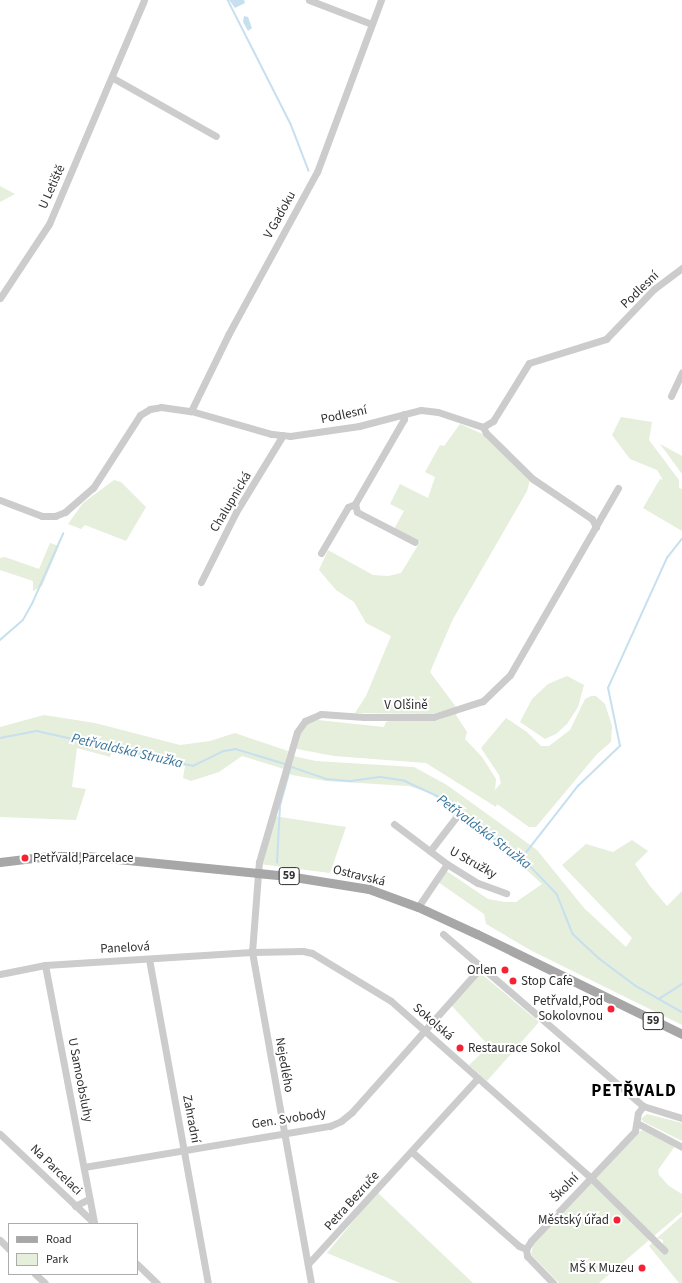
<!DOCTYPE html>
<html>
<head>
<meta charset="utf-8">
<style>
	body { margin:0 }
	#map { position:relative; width:682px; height:1283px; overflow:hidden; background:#fff; font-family:"Source Sans 3",sans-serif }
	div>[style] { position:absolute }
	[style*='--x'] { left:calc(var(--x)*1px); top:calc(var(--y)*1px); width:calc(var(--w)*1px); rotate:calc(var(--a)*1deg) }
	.green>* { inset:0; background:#e6eedc }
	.water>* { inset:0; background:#c6e0ef }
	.stream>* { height:1.5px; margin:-0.75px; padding:0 0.75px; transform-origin:0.75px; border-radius:0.75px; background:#c6e0ef }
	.minor>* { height:7px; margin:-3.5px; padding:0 3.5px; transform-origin:3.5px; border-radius:3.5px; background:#ccc }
	.major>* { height:9px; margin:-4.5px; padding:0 4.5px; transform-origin:4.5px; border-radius:4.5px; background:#a7a7a7 }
	.dots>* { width:11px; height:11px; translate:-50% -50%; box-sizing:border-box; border:2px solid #fff; border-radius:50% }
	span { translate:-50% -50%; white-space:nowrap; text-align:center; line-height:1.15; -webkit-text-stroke:4px #fff; paint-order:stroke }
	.shield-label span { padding:1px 3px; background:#fff; border:1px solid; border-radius:3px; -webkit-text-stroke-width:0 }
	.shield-label { font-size:12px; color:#2f2f2f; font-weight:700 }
	.street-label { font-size:13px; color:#2f2f2f }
	.poi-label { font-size:13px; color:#2f2f2f }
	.left { translate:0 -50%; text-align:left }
	.right { translate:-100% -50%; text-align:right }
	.water-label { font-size:14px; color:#35739a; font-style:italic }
	.district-label { font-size:17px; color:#000; font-weight:700; letter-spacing:1px }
	.legend { position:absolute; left:8px; top:1223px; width:130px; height:52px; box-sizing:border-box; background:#fff; border:1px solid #acacac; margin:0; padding:5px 7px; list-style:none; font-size:12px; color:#2f2f2f }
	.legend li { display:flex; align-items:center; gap:8px; height:20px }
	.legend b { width:20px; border:1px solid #acacac }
</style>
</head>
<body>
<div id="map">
	<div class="green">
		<i style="clip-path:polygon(0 186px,15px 194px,0 202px)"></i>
		<i style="clip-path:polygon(621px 417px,652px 422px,649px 440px,679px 480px,679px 488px,682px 489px,682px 531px,643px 508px,660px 479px,663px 480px,657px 470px,630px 459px,612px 435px)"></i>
		<i style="clip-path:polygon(460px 424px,485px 435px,530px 480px,527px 491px,453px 619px,430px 672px,456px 707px,432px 714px,355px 713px,366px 696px,391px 636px,366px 623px,354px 602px,336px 590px,319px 570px,328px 550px,373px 575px,388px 576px,401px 573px,420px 542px,394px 529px,404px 511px,390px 504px,400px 484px,428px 498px,435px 477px,425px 472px,440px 445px,444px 446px)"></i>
		<i style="clip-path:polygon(660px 444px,682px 456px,682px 474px)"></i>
		<i style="clip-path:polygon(114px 480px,121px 482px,146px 507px,126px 541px,85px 525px,81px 529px,68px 524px,83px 503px)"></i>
		<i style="clip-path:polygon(50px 543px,59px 546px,42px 586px,33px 591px,33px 581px,0 570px,0 558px,5px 557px,39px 569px)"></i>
		<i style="clip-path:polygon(567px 676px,584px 685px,578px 707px,567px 724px,556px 734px,545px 739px,520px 722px,532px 699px,548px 684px)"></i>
		<i style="clip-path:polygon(591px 696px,596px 696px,605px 704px,612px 726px,611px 742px,597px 754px,536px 827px,529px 827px,497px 804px,496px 807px,426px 763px,334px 756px,297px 749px,294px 742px,307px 722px,318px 720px,384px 727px,386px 722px,389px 721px,434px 717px,458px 710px,456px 715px,467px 732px,465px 739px,482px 757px,496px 779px,495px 790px,501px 783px,499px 775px,481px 748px,506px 718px,527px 732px,541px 746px,549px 746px,570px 730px,585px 699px)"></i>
		<i style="clip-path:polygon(44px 715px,95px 723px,180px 745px,210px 741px,235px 733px,288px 751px,284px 769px,242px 756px,219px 772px,191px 781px,183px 778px,185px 766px,112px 751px,110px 757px,77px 748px,72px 787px,86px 789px,76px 820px,0 817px,0 727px)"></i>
		<i style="clip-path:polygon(293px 756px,316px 761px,414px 767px,447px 785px,537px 850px,584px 908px,626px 947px,632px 938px,562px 865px,586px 844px,613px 852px,632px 840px,648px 851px,635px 864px,650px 886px,667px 906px,682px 891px,682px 1025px,532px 951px,486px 924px,484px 914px,438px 882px,445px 870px,488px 899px,505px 902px,516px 902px,542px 884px,499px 845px,430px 793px,409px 786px,326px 781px,292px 775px,288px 773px)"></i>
		<i style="clip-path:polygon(274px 816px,346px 827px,330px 873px,260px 864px)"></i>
		<i style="clip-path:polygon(479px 972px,539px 1022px,487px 1081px,469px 1065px,489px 1046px,451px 1005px)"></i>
		<i style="clip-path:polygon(647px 1114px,682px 1123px,682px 1141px,644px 1122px,641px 1119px)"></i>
		<i style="clip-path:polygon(644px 1130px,675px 1146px,658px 1170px,659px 1175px,669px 1186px,682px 1194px,682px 1212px,599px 1283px,559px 1283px,531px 1255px,533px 1245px,640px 1131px)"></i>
		<i style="clip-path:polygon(377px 1192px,473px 1283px,400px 1283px,327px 1253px)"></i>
		<i style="clip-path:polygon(682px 1216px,682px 1283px,679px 1283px,649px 1246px,653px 1242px,663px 1245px,663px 1240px,657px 1238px)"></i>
	</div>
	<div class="water">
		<i style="clip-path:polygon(229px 0,244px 0,245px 3px,235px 8px)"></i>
		<i style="clip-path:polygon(244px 16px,248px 17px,252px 28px,248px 31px,243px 22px)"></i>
	</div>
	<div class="stream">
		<i style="--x:228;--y:0;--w:139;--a:63.1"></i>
		<i style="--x:291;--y:124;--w:50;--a:69"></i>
		<i style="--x:0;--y:640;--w:30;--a:-41"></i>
		<i style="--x:23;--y:620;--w:18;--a:-61"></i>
		<i style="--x:32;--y:604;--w:77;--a:-66.1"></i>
		<i style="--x:0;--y:738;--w:38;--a:-11"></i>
		<i style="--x:37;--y:731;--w:160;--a:12.6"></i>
		<i style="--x:193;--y:766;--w:34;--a:-26"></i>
		<i style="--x:224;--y:751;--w:12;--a:-9"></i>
		<i style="--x:236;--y:749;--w:51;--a:17"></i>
		<i style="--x:289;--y:766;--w:39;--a:19"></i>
		<i style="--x:326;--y:779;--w:25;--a:5"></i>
		<i style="--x:351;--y:781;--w:30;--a:-8"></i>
		<i style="--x:381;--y:777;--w:24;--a:9"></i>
		<i style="--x:405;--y:781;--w:43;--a:24.8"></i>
		<i style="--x:444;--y:799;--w:109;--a:37.9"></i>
		<i style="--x:530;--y:866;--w:39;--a:46"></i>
		<i style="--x:557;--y:894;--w:43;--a:68.2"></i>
		<i style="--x:573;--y:934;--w:37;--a:43"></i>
		<i style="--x:600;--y:959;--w:45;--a:36.9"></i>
		<i style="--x:636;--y:986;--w:53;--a:29.5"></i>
		<i style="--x:521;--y:859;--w:93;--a:-52"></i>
		<i style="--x:578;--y:786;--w:58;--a:-43.6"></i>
		<i style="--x:620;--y:746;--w:59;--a:-101.7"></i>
		<i style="--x:608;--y:688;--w:143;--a:-65.6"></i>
		<i style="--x:667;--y:558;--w:24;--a:-52"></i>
		<i style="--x:277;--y:863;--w:57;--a:-87"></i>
		<i style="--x:280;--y:806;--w:41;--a:-74.6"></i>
		<i style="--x:659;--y:999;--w:27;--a:-33"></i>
	</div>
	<div class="minor">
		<i style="--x:309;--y:0;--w:67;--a:20.9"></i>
		<i style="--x:113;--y:78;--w:118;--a:29.4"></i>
		<i style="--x:0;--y:298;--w:89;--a:-56.5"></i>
		<i style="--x:49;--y:224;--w:243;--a:-67"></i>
		<i style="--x:671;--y:396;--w:26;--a:-65"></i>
		<i style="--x:191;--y:411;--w:85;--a:-64"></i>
		<i style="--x:228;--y:335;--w:186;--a:-61.4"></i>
		<i style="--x:317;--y:172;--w:184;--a:-69.6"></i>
		<i style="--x:404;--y:414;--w:5;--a:90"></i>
		<i style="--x:404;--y:419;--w:98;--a:120"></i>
		<i style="--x:355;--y:504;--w:8;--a:76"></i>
		<i style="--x:357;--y:512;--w:65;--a:27.3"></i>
		<i style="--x:483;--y:427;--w:7;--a:63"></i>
		<i style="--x:486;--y:433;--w:66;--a:44.4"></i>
		<i style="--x:533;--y:479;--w:71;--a:34.1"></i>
		<i style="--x:592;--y:519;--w:9;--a:63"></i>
		<i style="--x:0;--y:500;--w:45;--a:20.9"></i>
		<i style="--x:42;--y:516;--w:13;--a:0"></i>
		<i style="--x:55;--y:516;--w:11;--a:-22"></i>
		<i style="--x:65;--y:512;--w:37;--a:-41"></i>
		<i style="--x:93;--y:488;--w:87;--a:-57.2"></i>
		<i style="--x:140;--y:415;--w:12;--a:-31"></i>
		<i style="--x:150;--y:409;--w:11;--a:-10"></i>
		<i style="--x:161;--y:407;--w:30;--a:8"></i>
		<i style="--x:191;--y:411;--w:84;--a:15.9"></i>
		<i style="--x:272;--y:434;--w:18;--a:6"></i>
		<i style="--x:290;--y:436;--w:70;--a:-8.2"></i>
		<i style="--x:359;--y:426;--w:64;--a:-14.5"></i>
		<i style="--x:421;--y:410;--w:17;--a:7"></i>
		<i style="--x:438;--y:412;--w:47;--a:18.4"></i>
		<i style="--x:483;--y:427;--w:12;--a:-31"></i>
		<i style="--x:493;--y:421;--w:68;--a:-58.2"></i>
		<i style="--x:529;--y:363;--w:81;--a:-17.3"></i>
		<i style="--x:606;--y:339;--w:69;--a:-46.2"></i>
		<i style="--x:654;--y:289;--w:35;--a:-37"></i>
		<i style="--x:321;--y:553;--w:53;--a:-59.6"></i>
		<i style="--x:348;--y:507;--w:8;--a:-23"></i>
		<i style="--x:201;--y:582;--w:78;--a:-63.4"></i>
		<i style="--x:236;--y:512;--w:90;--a:-58.6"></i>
		<i style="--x:394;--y:824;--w:66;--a:37"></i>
		<i style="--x:447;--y:864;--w:36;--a:32"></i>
		<i style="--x:478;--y:883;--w:30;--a:20"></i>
		<i style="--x:430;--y:851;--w:44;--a:-52.4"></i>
		<i style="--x:418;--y:907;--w:52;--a:-56"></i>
		<i style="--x:443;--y:934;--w:264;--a:40.7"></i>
		<i style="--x:643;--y:1106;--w:41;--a:17.1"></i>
		<i style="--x:149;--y:959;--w:329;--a:79.7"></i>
		<i style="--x:45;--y:965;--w:263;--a:79.2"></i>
		<i style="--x:0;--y:974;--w:46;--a:-11.3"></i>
		<i style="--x:45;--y:965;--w:207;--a:-3.6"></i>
		<i style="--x:252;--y:952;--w:51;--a:-1.1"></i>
		<i style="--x:303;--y:951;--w:9;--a:13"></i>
		<i style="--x:312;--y:953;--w:92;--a:31.3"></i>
		<i style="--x:391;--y:1001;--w:267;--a:41.5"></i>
		<i style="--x:591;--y:1178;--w:103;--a:44.6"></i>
		<i style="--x:637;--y:1123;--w:51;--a:28.1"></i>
		<i style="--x:0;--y:1134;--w:129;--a:43.4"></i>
		<i style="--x:412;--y:1152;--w:142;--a:41.3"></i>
		<i style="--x:519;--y:1246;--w:8;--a:23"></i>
		<i style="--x:84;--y:1167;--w:249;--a:-9.5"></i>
		<i style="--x:330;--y:1126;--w:12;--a:-24"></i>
		<i style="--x:341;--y:1121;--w:14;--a:-39"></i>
		<i style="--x:352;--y:1112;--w:194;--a:-48.3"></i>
		<i style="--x:75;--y:1206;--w:16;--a:-27"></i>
		<i style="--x:0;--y:1240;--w:13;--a:45"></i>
		<i style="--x:137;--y:1264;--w:28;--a:44"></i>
		<i style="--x:308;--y:1264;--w:252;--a:-47.6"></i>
		<i style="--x:35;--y:1274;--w:13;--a:42"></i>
		<i style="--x:311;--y:1283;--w:336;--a:-100.1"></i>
		<i style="--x:252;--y:952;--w:90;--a:-85.6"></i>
		<i style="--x:259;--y:862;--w:135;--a:-73.7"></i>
		<i style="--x:297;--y:732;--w:14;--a:-54"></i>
		<i style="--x:305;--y:721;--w:17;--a:-24"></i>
		<i style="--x:321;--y:714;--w:43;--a:4"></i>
		<i style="--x:364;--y:717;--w:69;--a:0"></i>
		<i style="--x:433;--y:717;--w:52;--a:-17.7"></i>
		<i style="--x:483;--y:701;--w:37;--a:-44"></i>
		<i style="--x:510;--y:675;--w:216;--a:-60"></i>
		<i style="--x:553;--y:1283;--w:37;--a:-134"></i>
		<i style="--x:527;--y:1256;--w:7;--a:-98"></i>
		<i style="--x:526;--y:1249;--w:9;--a:-58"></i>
		<i style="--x:531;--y:1241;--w:151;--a:-46.6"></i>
		<i style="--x:635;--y:1131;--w:18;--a:-81"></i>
		<i style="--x:638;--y:1113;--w:9;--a:-54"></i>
	</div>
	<div class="major">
		<i style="--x:0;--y:862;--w:50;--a:-6.8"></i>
		<i style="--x:50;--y:856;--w:37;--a:0"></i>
		<i style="--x:87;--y:856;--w:202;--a:5.7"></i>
		<i style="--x:288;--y:876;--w:82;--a:9.1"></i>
		<i style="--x:369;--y:889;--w:52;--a:20.2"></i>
		<i style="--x:418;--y:907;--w:65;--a:24.6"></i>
		<i style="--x:477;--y:934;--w:228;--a:26"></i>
	</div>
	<div class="dots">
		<i style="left:25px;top:858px;background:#f62133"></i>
		<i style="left:505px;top:970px;background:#f62133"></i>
		<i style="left:513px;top:981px;background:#f62133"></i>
		<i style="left:611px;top:1009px;background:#f62133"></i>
		<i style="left:460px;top:1048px;background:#f62133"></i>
		<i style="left:617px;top:1220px;background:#f62133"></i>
		<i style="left:642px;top:1268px;background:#f62133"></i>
	</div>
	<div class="shield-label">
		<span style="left:289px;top:876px">59</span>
		<span style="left:653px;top:1021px">59</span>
	</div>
	<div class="street-label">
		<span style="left:52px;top:187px;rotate:-66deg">U Letiště</span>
		<span style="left:280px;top:215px;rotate:-61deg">V Gaďoku</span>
		<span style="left:640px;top:290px;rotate:-44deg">Podlesní</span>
		<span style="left:344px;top:415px;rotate:-12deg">Podlesní</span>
		<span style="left:231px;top:502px;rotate:-59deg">Chalupnická</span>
		<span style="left:406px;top:705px">V Olšině</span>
		<span style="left:473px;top:863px;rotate:29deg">U Stružky</span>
		<span style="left:359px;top:876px;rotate:14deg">Ostravská</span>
		<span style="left:125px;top:948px;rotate:-3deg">Panelová</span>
		<span style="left:433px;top:1022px;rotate:41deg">Sokolská</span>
		<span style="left:284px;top:1065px;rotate:80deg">Nejedlého</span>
		<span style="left:80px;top:1080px;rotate:79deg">U Samoobsluhy</span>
		<span style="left:191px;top:1119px;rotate:79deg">Zahradní</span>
		<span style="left:289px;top:1119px;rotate:-9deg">Gen. Svobody</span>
		<span style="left:56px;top:1170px;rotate:44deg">Na Parcelaci</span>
		<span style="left:565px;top:1188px;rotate:-46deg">Školní</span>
		<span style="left:352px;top:1201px;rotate:-48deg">Petra Bezruče</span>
	</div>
	<div class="poi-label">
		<span class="left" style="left:33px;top:858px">Petřvald,Parcelace</span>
		<span class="right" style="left:497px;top:970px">Orlen</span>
		<span class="left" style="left:521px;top:981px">Stop Cafe</span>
		<span class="right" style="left:603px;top:1009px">Petřvald,Pod<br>Sokolovnou</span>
		<span class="left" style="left:468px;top:1048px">Restaurace Sokol</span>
		<span class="right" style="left:609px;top:1220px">Městský úřad</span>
		<span class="right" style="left:634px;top:1268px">MŠ K Muzeu</span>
	</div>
	<div class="water-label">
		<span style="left:127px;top:751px;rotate:13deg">Petřvaldská Stružka</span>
		<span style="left:484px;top:832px;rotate:37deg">Petřvaldská Stružka</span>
	</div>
	<div class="district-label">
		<span style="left:634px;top:1092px">PETŘVALD</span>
	</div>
	<ul class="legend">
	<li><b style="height:5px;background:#a7a7a7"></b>Road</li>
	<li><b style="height:11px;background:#e6eedc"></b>Park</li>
	</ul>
</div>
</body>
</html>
